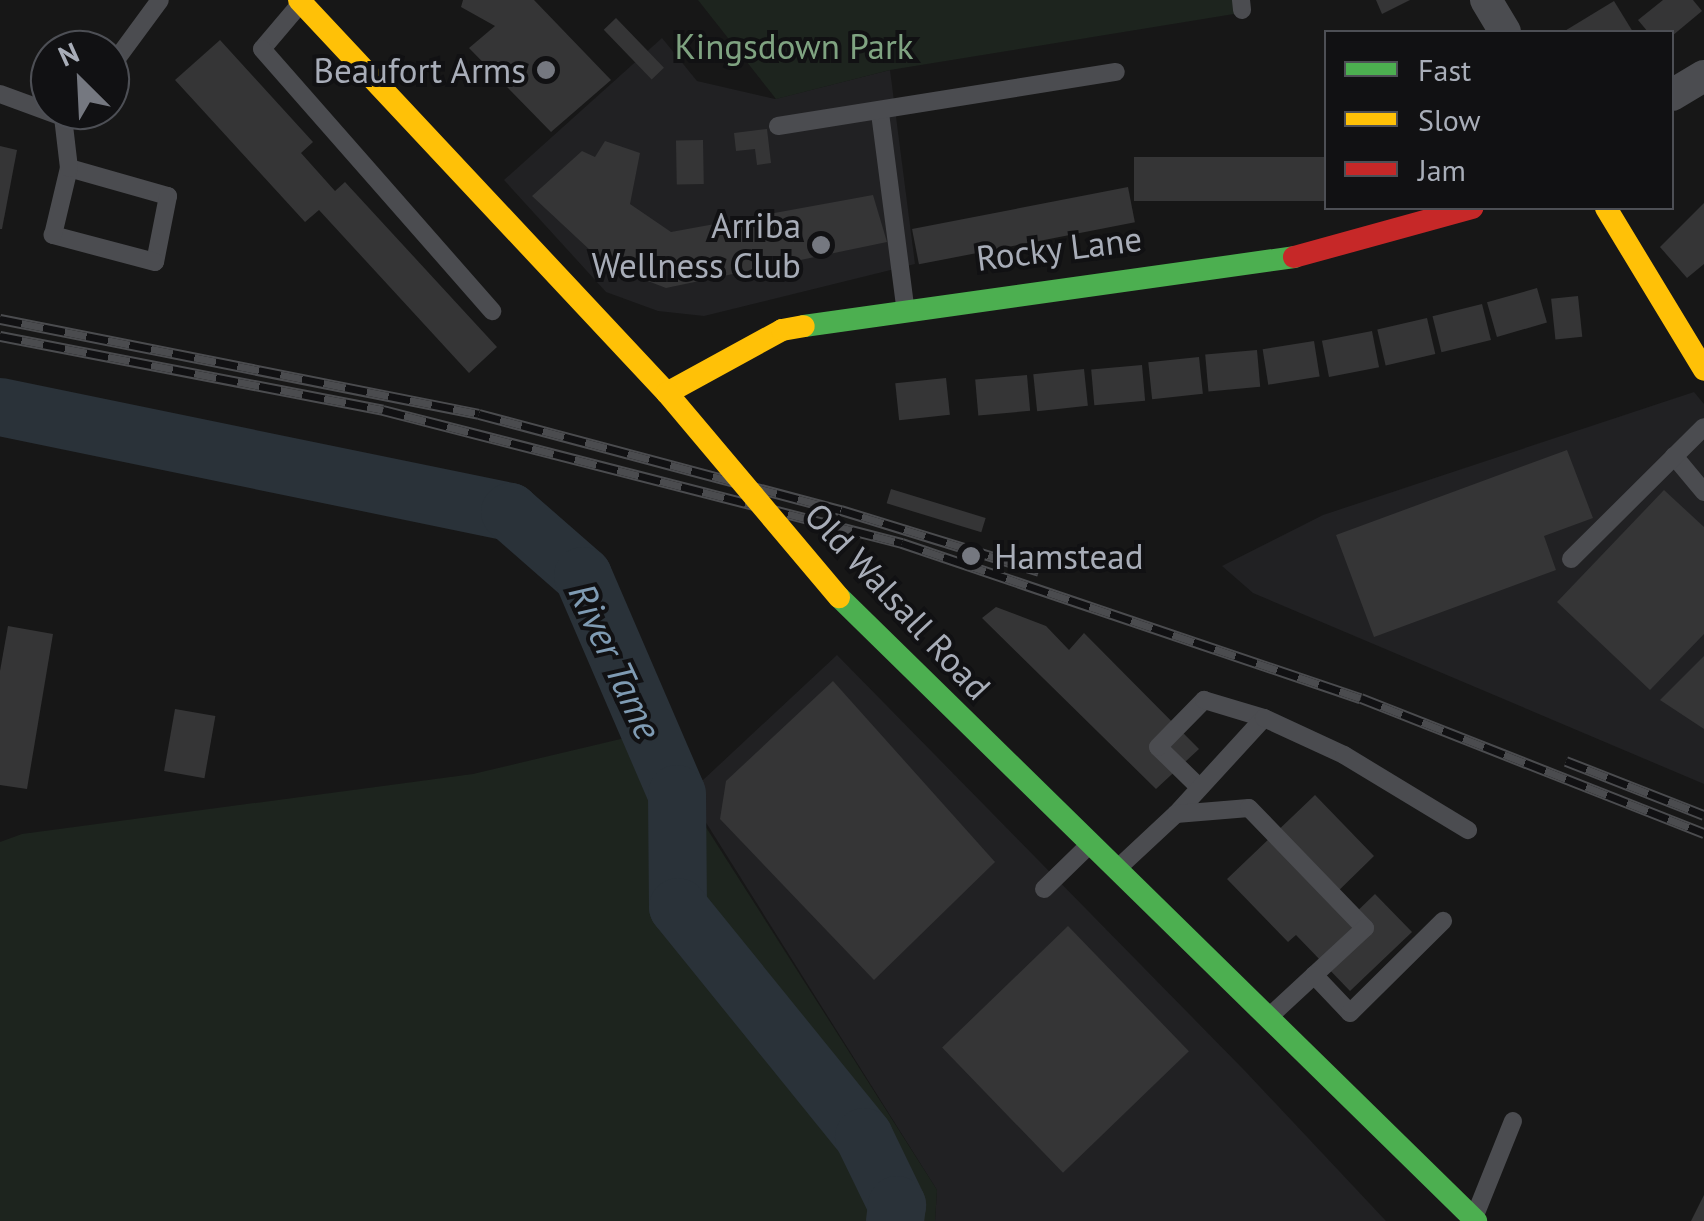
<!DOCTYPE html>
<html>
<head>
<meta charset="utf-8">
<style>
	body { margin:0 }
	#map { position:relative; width:1704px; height:1221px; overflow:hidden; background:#171717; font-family:"PT Sans",sans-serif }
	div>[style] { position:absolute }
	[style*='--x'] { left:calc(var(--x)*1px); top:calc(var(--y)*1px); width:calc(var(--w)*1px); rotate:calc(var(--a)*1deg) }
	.built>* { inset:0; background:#212123 }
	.green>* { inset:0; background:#1d241e }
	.river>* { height:58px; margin:-29px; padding:0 29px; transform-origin:29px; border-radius:29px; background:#2a3239 }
	.building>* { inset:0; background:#353536; transform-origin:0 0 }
	.lane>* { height:18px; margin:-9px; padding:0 9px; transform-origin:9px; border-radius:9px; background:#4b4c50 }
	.street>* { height:32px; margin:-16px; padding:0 16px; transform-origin:16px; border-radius:16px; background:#4b4c50 }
	.fast>* { height:22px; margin:-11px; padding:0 11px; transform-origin:11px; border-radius:11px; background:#4caf50 }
	.slow>* { height:22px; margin:-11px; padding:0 11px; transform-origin:11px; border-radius:11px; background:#ffc107 }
	.jam>* { height:22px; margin:-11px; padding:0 11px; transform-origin:11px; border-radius:11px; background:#c62828 }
	.rail>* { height:11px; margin-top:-5.5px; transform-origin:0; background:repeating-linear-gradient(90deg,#111113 0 22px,#4b4c4f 0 44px); box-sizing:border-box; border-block:2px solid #4b4c4f }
	.slow-bridge>* { height:22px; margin:-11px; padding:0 11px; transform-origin:11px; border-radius:11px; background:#ffc107 }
	.dots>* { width:28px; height:28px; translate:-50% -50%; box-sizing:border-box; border:5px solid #111113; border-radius:50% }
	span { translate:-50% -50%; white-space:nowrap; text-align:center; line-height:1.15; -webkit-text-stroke:8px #111113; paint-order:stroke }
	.park-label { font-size:35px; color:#7fa381 }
	.poi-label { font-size:35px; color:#a8adb8 }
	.right { translate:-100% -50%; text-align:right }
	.left { translate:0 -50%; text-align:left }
	.street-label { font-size:35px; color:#a8adb8 }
	.water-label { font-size:38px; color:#7f9bb3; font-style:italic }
	.legend { position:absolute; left:1324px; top:30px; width:350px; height:180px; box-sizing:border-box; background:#111113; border:2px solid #4d4f55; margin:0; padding:12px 18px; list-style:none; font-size:30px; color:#a8adb8 }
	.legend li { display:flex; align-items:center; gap:20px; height:50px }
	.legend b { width:50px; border:2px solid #4d4f55 }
	.north { position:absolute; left:30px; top:30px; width:100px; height:100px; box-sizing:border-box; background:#111113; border:2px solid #4d4f55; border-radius:50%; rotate:336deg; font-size:28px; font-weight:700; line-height:40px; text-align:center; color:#a8adb8 }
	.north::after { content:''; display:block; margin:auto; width:35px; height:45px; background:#757880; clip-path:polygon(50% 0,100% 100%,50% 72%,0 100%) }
</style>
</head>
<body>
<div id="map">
	<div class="built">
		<i style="clip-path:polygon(662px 38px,697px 81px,775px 99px,890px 70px,915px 264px,704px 316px,658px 311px,606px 292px,504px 180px)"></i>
		<i style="clip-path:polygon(1694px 392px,1704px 404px,1704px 784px,1253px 593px,1222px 566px,1323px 515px)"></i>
		<i style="clip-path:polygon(837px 655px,1245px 1071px,1386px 1221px,935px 1221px,937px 1190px,688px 794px)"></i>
	</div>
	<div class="green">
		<i style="clip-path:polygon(698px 0,1238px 0,1240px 13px,890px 70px,776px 99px)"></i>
		<i style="clip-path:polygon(646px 733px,937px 1190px,935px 1221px,0 1221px,0 842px,22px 834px,473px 774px)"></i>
	</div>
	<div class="river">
		<i style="--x:0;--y:407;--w:521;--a:11.63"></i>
		<i style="--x:510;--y:512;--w:97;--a:41.2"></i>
		<i style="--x:583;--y:576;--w:237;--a:66.7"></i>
		<i style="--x:677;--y:794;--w:113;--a:89.5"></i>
		<i style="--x:678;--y:907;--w:296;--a:51"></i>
		<i style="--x:864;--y:1137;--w:76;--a:64.1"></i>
		<i style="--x:897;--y:1205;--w:16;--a:97"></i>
	</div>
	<div class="building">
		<i style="clip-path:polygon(463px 0,534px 0,611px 80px,551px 132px,469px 48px,495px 26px,461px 7px)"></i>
		<i style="clip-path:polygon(1376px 0,1410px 0,1382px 14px)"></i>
		<i style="clip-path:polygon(1663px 0,1693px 0,1702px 11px,1672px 36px,1648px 32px,1638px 20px)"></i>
		<i style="clip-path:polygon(1614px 1px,1633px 32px,1563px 32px)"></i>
		<i style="left:616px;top:18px;width:69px;height:17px;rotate:46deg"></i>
		<i style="clip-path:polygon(220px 40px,313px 142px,301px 153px,335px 191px,345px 182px,497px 347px,469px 373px,319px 210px,305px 222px,175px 80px)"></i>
		<i style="clip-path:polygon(767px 129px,771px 163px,757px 165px,755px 149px,736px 151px,734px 133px)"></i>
		<i style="left:703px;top:140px;width:44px;height:27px;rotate:89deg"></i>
		<i style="clip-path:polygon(605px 141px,640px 153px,630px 204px,671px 232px,873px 195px,887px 242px,666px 288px,606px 265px,532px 196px,582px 151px,595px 157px)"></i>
		<i style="clip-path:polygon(0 146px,17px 150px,2px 229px,0 229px)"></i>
		<i style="left:1326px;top:157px;width:44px;height:192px;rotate:90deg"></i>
		<i style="left:1128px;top:187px;width:36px;height:220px;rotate:79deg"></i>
		<i style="clip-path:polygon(1704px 203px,1704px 264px,1687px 278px,1660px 247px)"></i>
		<i style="left:1537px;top:288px;width:36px;height:52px;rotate:74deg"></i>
		<i style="left:1578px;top:296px;width:41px;height:27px;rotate:84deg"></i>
		<i style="left:1482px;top:304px;width:37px;height:51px;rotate:76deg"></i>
		<i style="left:1427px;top:318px;width:37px;height:51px;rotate:77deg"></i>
		<i style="left:1372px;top:331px;width:37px;height:51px;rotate:79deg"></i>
		<i style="left:1314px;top:341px;width:36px;height:52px;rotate:81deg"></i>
		<i style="left:1257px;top:350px;width:37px;height:52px;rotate:85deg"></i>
		<i style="left:1199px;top:357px;width:37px;height:51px;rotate:84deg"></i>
		<i style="left:1142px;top:365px;width:36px;height:51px;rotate:85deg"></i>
		<i style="left:1084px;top:369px;width:37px;height:51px;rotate:84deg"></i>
		<i style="left:1027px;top:375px;width:36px;height:52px;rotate:85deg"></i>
		<i style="left:946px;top:378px;width:37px;height:51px;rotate:84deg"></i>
		<i style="clip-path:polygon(1567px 450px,1593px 518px,1544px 536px,1556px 570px,1374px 637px,1336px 535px)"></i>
		<i style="left:891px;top:489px;width:99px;height:15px;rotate:17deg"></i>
		<i style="clip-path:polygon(1664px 490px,1704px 527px,1704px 634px,1650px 690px,1557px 602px)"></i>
		<i style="clip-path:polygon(996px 607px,1046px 626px,1069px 650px,1084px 633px,1199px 749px,1156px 789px,982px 618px)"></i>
		<i style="clip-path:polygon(8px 626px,53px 634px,27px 789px,0 785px,0 671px)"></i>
		<i style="clip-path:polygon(1704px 656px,1704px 729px,1660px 700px)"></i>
		<i style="clip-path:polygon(833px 681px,995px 862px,874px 980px,720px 819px,726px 781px)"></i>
		<i style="left:175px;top:709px;width:41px;height:63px;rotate:10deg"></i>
		<i style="clip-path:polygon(1315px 795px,1374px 856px,1328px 901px,1347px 921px,1375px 894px,1412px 932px,1350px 991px,1296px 935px,1288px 942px,1227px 879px)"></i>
		<i style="left:1068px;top:926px;width:174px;height:175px;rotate:46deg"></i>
		<i style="clip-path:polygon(1704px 1195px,1704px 1221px,1691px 1221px)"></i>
	</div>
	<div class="lane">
		<i style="--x:1241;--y:0;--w:10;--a:84"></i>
		<i style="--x:301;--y:3;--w:60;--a:130.3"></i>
		<i style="--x:262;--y:49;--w:349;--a:48.7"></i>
		<i style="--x:110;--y:68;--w:84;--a:-53.7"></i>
		<i style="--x:0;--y:94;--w:67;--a:20.1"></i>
		<i style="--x:880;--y:113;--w:195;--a:82.6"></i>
		<i style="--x:778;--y:126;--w:342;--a:-9.1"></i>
		<i style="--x:69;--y:168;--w:103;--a:15.8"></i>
		<i style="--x:168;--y:196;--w:67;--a:101.1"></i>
		<i style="--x:155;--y:262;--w:106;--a:-165.2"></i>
		<i style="--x:53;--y:235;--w:69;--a:-76.6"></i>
		<i style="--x:69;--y:168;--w:51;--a:-96.7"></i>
		<i style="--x:63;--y:117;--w:10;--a:-45"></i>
		<i style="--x:1674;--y:456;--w:47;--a:50.2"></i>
		<i style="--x:1571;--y:559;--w:187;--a:-44.8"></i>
		<i style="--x:1199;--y:787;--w:57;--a:-135.7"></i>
		<i style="--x:1158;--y:747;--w:66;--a:-45.6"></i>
		<i style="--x:1204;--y:700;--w:63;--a:16.7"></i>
		<i style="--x:1176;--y:814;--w:130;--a:-47.5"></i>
		<i style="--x:1264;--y:718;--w:88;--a:24.8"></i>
		<i style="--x:1344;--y:755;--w:145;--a:31.2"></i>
		<i style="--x:1118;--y:868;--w:79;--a:-43"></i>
		<i style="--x:1176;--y:814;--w:73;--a:-4.7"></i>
		<i style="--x:1249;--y:808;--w:167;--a:46"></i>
		<i style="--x:1365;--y:928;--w:129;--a:137.2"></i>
		<i style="--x:1044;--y:889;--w:62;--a:-44.3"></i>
		<i style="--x:1314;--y:975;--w:52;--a:46.5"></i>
		<i style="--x:1350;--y:1013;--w:131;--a:-44.7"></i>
		<i style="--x:1476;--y:1213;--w:99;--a:-68.1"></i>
	</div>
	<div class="street">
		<i style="--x:1486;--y:0;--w:37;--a:59"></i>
		<i style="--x:1672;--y:95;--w:37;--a:-31"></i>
	</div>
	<div class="fast">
		<i style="--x:804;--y:326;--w:495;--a:-8"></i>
		<i style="--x:839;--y:597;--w:892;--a:44.41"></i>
	</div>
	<div class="slow">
		<i style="--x:299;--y:0;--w:538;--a:46.88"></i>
		<i style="--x:667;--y:393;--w:131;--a:-28.7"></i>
		<i style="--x:782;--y:330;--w:22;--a:-10"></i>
		<i style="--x:1606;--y:208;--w:189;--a:58.8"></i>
	</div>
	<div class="jam">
		<i style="--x:1294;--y:257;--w:185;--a:-15.4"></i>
	</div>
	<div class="rail">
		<i style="--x:0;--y:319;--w:488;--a:11.2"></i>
		<i style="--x:479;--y:414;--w:375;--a:14.9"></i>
		<i style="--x:841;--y:510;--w:207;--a:17.1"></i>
		<i style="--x:0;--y:336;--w:390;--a:10.9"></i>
		<i style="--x:383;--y:410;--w:536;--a:14.37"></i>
		<i style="--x:902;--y:543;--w:484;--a:18.7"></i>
		<i style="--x:1361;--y:698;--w:369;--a:21.5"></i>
		<i style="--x:1566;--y:761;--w:148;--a:21.4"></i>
	</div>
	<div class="slow-bridge">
		<i style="--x:667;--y:393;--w:267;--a:49.9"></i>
	</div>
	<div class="dots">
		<i style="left:546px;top:70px;background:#757880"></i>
		<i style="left:821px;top:245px;background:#757880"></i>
		<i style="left:971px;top:556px;background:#757880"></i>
	</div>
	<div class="park-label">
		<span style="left:794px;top:46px">Kingsdown Park</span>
	</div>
	<div class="poi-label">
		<span class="right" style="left:526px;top:70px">Beaufort Arms</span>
		<span class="right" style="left:801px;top:245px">Arriba<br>Wellness Club</span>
		<span class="left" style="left:994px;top:556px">Hamstead</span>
	</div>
	<div class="street-label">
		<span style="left:1059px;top:248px;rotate:-7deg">Rocky Lane</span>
		<span style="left:898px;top:601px;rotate:47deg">Old Walsall Road</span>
	</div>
	<div class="water-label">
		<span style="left:616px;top:661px;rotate:65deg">River Tame</span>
	</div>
	<ul class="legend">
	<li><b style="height:12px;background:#4caf50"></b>Fast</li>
	<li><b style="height:12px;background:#ffc107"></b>Slow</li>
	<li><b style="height:12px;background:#c62828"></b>Jam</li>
	</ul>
	<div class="north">N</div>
</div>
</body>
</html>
